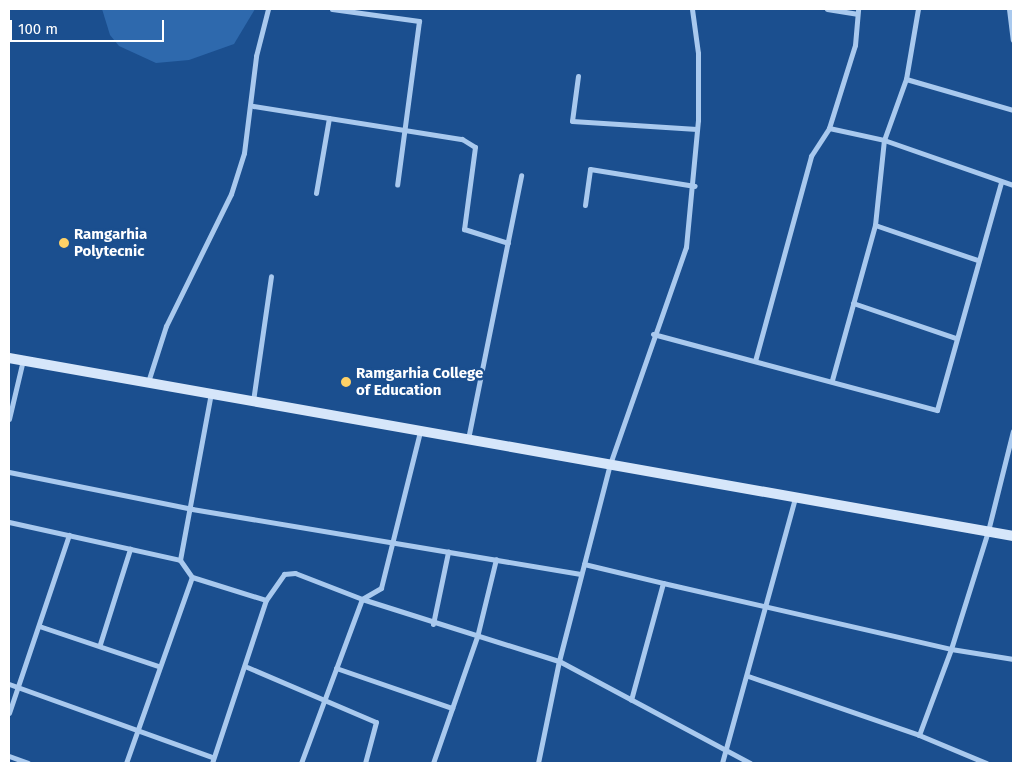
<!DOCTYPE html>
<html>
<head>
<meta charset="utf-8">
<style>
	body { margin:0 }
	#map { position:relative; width:1022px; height:772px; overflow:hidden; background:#1b4f8f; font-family:"Fira Sans",sans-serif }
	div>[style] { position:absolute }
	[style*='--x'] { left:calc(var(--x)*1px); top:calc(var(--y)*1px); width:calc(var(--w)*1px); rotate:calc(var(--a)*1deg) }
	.green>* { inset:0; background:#2e69ad }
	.minor>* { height:5px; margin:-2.5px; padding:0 2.5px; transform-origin:2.5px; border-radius:2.5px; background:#a9c9ee }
	.secondary>* { height:10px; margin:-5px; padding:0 5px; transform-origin:5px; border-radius:5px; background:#d6e6fa }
	.dots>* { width:14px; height:14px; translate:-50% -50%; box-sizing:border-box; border:2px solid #1b4f8f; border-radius:50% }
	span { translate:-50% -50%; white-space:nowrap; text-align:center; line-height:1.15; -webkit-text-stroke:5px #1b4f8f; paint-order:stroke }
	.poi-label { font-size:15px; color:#fff; font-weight:700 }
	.left { translate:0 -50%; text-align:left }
	.frame { position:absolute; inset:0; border:10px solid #fff; pointer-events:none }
	.scale { position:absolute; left:10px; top:20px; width:154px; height:22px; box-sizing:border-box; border:2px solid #fff; border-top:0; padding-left:6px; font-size:15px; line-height:18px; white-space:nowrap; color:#fff; -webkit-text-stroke:4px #1b4f8f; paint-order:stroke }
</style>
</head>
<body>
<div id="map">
	<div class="green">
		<i style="clip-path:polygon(102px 9px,255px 9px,234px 44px,189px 60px,156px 63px,119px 46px,110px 35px)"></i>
	</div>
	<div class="minor">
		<i style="--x:332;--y:9;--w:88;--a:7.9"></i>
		<i style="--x:419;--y:21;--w:165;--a:97.6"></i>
		<i style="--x:827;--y:9;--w:30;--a:9"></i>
		<i style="--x:1009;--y:9;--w:31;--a:83"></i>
		<i style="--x:578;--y:76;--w:45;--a:97.6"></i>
		<i style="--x:572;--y:121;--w:125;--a:3.7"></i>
		<i style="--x:906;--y:79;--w:111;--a:16.2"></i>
		<i style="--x:253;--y:106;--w:212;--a:9"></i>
		<i style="--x:462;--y:139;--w:15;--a:32"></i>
		<i style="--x:475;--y:147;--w:83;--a:97.6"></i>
		<i style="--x:464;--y:229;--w:46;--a:17.7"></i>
		<i style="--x:829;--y:128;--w:56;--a:12.3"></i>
		<i style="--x:884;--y:140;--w:137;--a:19.2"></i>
		<i style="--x:316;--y:193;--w:76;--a:-80.2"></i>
		<i style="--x:585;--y:205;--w:36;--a:-82"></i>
		<i style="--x:590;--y:169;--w:106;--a:9.2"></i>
		<i style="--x:875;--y:225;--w:108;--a:18.9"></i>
		<i style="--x:853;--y:303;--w:108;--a:18.9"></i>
		<i style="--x:653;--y:334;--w:294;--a:15"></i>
		<i style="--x:937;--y:410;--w:237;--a:-74.3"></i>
		<i style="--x:755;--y:361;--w:213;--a:-74.7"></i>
		<i style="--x:811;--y:156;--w:33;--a:-57"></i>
		<i style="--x:829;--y:128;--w:87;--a:-72.6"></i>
		<i style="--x:855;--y:45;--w:36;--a:-85"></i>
		<i style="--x:832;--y:380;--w:161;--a:-74.5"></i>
		<i style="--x:875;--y:225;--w:85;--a:-84"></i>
		<i style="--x:884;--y:140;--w:65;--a:-70.2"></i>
		<i style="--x:906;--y:79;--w:71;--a:-80.3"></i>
		<i style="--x:148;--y:382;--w:59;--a:-72.2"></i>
		<i style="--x:166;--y:326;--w:147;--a:-63.8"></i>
		<i style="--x:231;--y:194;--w:43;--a:-72.4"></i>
		<i style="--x:244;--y:153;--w:98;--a:-82.9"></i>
		<i style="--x:256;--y:56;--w:49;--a:-75.7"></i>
		<i style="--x:253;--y:401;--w:126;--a:-81.8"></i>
		<i style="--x:9;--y:419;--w:61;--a:-76.7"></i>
		<i style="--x:468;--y:439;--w:269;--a:-78.6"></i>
		<i style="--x:9;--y:472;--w:187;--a:11.4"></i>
		<i style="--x:192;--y:509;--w:394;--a:9.5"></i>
		<i style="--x:9;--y:522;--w:175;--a:12.5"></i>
		<i style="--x:180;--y:560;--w:21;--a:55"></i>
		<i style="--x:192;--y:577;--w:77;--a:17.3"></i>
		<i style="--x:180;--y:560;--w:170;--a:-79.5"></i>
		<i style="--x:584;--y:564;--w:81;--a:13.5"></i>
		<i style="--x:663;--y:583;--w:121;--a:105.3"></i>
		<i style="--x:663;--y:583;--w:295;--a:12.9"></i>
		<i style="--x:951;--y:649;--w:124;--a:-72.6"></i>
		<i style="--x:988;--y:531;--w:103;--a:-76"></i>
		<i style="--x:433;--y:624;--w:74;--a:-78.2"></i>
		<i style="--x:39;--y:626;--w:126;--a:18.6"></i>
		<i style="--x:100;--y:644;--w:100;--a:-72.5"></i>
		<i style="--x:247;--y:667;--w:140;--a:23.1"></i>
		<i style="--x:376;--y:722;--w:42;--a:105"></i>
		<i style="--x:336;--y:668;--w:123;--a:19"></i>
		<i style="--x:748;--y:676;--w:181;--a:19"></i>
		<i style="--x:919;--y:735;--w:92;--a:-69.6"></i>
		<i style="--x:951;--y:649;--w:63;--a:9.2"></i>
		<i style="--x:9;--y:684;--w:216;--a:19.8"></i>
		<i style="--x:9;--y:713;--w:188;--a:-71.4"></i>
		<i style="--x:919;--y:735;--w:73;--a:22.7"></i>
		<i style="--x:9;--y:756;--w:20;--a:20"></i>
		<i style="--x:126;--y:763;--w:197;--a:-70.5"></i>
		<i style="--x:212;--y:763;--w:172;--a:-71.7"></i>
		<i style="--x:266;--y:600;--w:32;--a:-55"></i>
		<i style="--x:284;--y:574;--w:11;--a:-5"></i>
		<i style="--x:295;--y:573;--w:72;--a:21.2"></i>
		<i style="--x:362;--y:599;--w:22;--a:-30"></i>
		<i style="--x:381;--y:588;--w:162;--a:-76"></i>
		<i style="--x:301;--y:763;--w:175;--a:-69.6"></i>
		<i style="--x:362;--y:599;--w:207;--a:17.5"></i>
		<i style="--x:559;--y:661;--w:203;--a:-75.5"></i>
		<i style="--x:610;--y:464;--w:230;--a:-70.7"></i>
		<i style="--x:686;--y:247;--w:128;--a:-84.6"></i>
		<i style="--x:698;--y:120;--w:67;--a:-90"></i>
		<i style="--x:698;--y:53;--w:44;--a:-97.8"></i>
		<i style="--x:433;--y:763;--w:133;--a:-70.8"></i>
		<i style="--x:477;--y:637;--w:80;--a:-76.3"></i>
		<i style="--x:538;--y:763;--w:104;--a:-78.4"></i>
		<i style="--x:559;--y:661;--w:217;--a:28.1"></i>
		<i style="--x:722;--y:763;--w:275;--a:-74.6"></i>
	</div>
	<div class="secondary">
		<i style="--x:9;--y:358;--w:1020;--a:10.05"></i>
	</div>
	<div class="dots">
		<i style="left:64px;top:243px;background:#ffd166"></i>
		<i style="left:346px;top:382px;background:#ffd166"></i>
	</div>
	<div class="poi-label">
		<span class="left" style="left:74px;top:243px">Ramgarhia<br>Polytecnic</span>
		<span class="left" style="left:356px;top:382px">Ramgarhia College<br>of Education</span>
	</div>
	<div class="frame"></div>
	<div class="scale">100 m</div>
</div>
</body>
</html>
